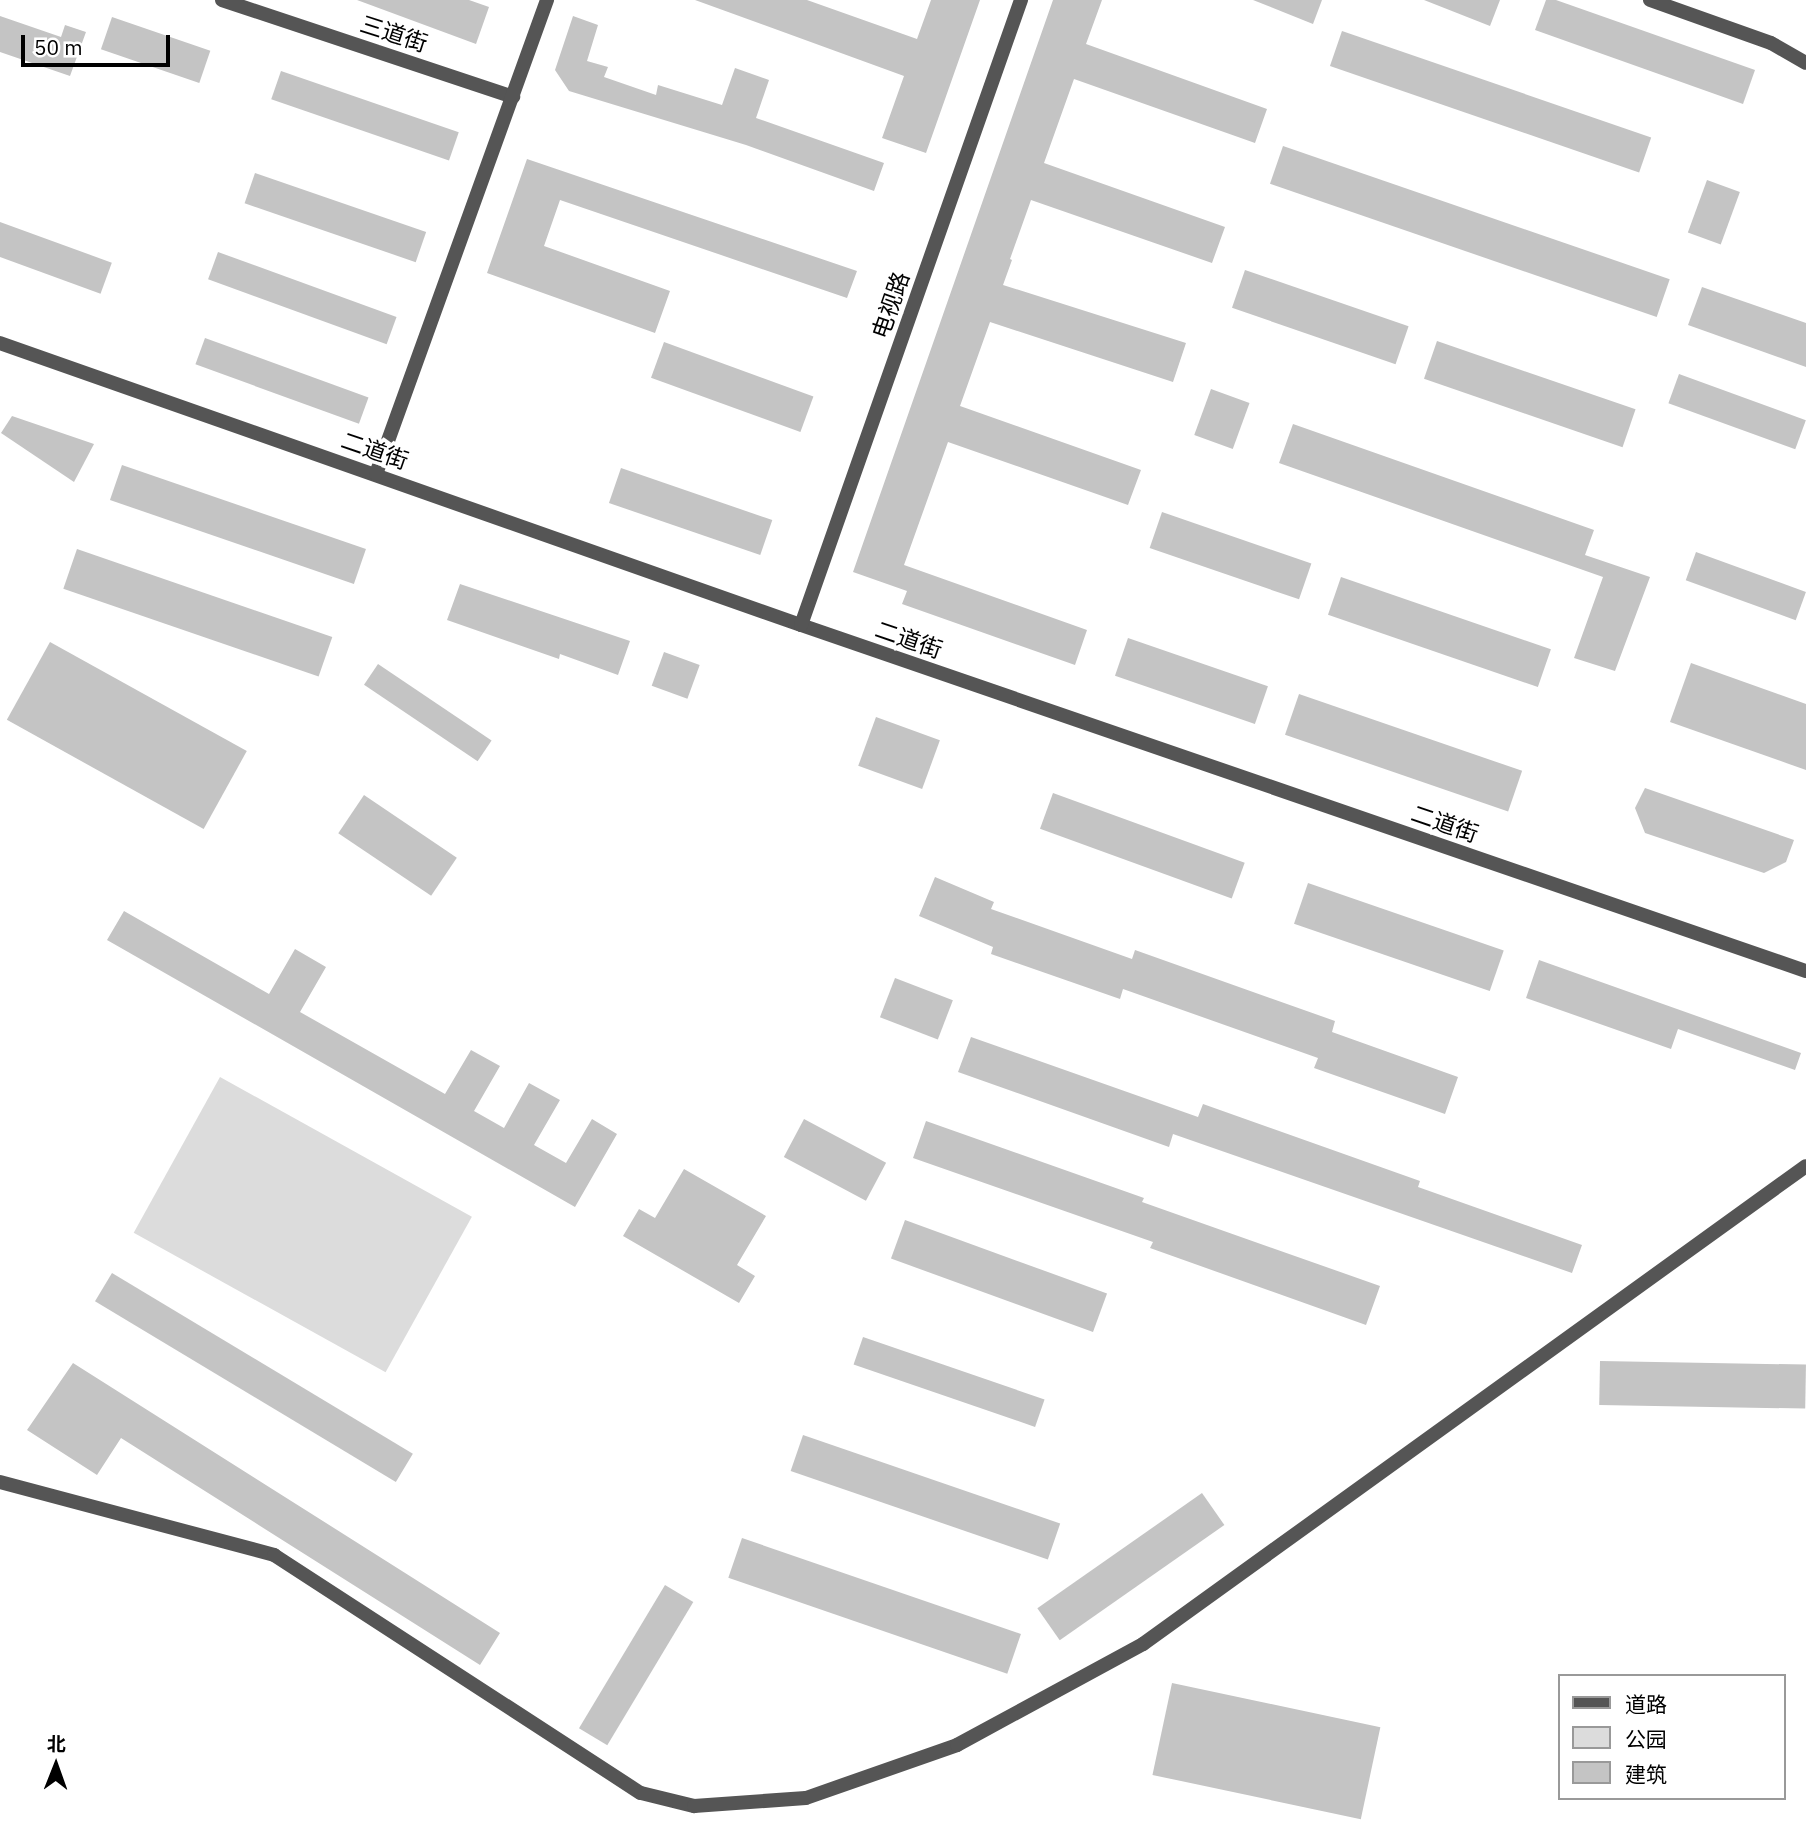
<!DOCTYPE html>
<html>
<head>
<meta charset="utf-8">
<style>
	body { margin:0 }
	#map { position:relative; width:1806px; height:1821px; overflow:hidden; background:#fff; font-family:"IBM Plex Sans","Noto Sans SC",sans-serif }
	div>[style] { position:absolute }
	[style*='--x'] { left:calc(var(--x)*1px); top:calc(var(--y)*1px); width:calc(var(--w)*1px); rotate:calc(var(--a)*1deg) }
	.green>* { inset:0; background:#dcdcdc; transform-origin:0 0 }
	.building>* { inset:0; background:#c4c4c4; transform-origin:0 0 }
	.street>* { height:14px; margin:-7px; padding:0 7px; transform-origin:7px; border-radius:7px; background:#555 }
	span { translate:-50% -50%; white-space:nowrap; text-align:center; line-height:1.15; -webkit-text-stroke:7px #fff; paint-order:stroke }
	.street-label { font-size:23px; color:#000 }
	.legend { position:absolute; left:1558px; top:1674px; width:228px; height:126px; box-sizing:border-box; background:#fff; border:2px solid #999; margin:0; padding:9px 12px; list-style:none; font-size:21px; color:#000 }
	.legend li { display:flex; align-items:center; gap:14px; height:35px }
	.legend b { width:35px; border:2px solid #999 }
	.north { position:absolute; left:21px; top:1730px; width:70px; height:70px; -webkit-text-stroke:5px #fff; paint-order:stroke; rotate:1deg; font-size:19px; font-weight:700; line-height:28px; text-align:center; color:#000 }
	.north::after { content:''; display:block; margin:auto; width:24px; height:32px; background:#000; clip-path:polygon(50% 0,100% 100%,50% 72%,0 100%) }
	.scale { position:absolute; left:21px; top:35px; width:149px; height:32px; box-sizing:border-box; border:4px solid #000; border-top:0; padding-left:9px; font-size:21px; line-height:24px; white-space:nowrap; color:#000; -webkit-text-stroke:5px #fff; paint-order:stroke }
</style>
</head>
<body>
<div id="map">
	<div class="green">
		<i style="left:220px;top:1077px;width:288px;height:178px;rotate:29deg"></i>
	</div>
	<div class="building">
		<i style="clip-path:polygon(357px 0,469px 0,489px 7px,476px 44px)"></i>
		<i style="clip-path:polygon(695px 0,807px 0,917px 39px,931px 0,980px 0,926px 153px,882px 138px,904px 76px)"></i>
		<i style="clip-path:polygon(1053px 0,1102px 0,1086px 44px,1267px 109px,1255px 143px,1074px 79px,1044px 163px,1225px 227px,1212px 263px,1031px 200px,1010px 259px,1012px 260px,1003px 285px,1186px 343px,1173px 382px,990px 322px,960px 406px,1141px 470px,1128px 505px,948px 442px,904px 565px,1087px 630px,1075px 665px,902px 604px,907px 591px,853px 572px)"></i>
		<i style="clip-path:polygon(1253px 0,1322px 0,1313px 24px)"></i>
		<i style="clip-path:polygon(1424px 0,1500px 0,1490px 26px)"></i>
		<i style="clip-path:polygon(1546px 0,1556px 0,1755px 70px,1743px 104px,1535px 30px)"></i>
		<i style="clip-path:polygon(0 16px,61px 37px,65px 25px,86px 32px,70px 76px,0 52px)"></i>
		<i style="clip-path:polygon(573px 16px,598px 25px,587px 61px,608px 67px,604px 77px,656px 95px,658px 85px,722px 105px,735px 68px,769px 80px,756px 118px,884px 163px,874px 191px,746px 145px,569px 91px,555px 70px)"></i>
		<i style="left:112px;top:17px;width:104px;height:34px;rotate:19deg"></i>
		<i style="left:1342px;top:31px;width:327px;height:37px;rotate:19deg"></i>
		<i style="left:281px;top:71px;width:188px;height:30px;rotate:19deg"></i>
		<i style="left:1283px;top:146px;width:409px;height:40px;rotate:19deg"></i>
		<i style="clip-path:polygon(527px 159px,857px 271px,847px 298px,560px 200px,544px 246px,670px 291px,655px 333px,487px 273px)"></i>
		<i style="left:255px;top:173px;width:181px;height:32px;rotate:19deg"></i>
		<i style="left:1707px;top:180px;width:35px;height:56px;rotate:20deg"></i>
		<i style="left:0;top:222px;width:119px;height:33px;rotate:20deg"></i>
		<i style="left:218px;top:252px;width:190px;height:29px;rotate:20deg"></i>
		<i style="left:1245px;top:270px;width:173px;height:40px;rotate:19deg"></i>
		<i style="clip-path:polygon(1702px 287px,1806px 323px,1806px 367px,1688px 325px)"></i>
		<i style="left:205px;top:338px;width:174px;height:28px;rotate:20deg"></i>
		<i style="left:1437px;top:341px;width:210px;height:40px;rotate:19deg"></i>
		<i style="left:664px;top:342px;width:159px;height:38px;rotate:20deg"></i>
		<i style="left:1679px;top:374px;width:135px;height:31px;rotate:20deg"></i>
		<i style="left:1211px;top:389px;width:41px;height:49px;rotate:20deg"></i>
		<i style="clip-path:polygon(12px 416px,94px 444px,74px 482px,1px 433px)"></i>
		<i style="clip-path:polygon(1293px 424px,1594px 530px,1585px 555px,1650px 577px,1615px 671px,1574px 658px,1603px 577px,1279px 463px)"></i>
		<i style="left:122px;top:465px;width:258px;height:37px;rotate:19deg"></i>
		<i style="left:621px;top:468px;width:160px;height:37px;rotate:19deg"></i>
		<i style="left:1162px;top:512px;width:158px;height:38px;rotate:19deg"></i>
		<i style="left:77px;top:549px;width:270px;height:42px;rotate:19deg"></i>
		<i style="left:1696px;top:552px;width:117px;height:30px;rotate:20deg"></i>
		<i style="left:1341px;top:577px;width:222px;height:40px;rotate:19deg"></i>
		<i style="clip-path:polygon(460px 584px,630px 641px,618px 675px,560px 654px,559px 659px,447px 620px)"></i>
		<i style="left:1128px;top:638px;width:148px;height:40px;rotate:19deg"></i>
		<i style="left:50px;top:642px;width:225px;height:89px;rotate:29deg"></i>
		<i style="left:664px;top:652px;width:38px;height:36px;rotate:20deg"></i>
		<i style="clip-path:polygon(1691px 663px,1806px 704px,1806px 770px,1670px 722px)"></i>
		<i style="left:378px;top:664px;width:137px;height:25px;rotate:34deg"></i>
		<i style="left:1299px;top:694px;width:236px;height:43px;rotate:19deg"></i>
		<i style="left:876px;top:717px;width:68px;height:52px;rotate:20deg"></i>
		<i style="clip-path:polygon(1645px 788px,1794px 840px,1786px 862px,1764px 873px,1645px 833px,1635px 808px)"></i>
		<i style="left:1053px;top:793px;width:204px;height:38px;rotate:20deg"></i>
		<i style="left:364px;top:795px;width:112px;height:46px;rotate:34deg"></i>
		<i style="clip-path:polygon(935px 877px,994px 902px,991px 909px,1132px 959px,1135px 950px,1335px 1021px,1332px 1032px,1458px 1077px,1445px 1114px,1314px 1068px,1318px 1058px,1123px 989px,1120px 999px,991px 954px,993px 947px,919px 916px)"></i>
		<i style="left:1308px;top:883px;width:207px;height:43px;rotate:19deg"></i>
		<i style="clip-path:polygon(124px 911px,269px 994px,295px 949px,326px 967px,300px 1012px,445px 1094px,471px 1050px,500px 1066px,474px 1111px,504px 1128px,529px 1083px,560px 1100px,534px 1145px,566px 1163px,592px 1119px,617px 1134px,575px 1207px,107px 940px)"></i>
		<i style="clip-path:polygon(1539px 960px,1801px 1053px,1795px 1070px,1678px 1029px,1671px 1049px,1526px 998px)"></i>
		<i style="left:895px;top:978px;width:62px;height:42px;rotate:21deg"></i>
		<i style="clip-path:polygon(971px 1037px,1198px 1117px,1203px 1104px,1420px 1181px,1418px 1187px,1582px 1245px,1572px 1273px,1173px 1134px,1169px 1147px,958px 1072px)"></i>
		<i style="left:804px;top:1119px;width:93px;height:43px;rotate:28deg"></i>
		<i style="clip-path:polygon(926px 1121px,1144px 1198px,1142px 1202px,1380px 1286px,1366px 1325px,1150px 1248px,1153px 1242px,913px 1158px)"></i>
		<i style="clip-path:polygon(684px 1169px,766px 1216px,737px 1265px,755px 1276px,739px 1303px,623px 1236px,639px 1209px,655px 1218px)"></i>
		<i style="left:905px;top:1220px;width:215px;height:41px;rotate:20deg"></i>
		<i style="left:112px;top:1273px;width:351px;height:33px;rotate:31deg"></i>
		<i style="left:863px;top:1337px;width:192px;height:29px;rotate:19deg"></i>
		<i style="left:1600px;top:1361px;width:206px;height:44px;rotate:1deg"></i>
		<i style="clip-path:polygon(73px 1363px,500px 1633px,480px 1665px,121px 1438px,97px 1475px,27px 1430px)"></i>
		<i style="left:803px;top:1435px;width:272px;height:38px;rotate:19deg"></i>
		<i style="left:1202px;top:1493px;width:39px;height:201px;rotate:55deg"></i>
		<i style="left:742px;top:1538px;width:295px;height:42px;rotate:19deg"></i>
		<i style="left:665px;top:1585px;width:33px;height:167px;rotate:31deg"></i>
		<i style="left:1172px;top:1683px;width:213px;height:94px;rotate:12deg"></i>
	</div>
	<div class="street">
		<i style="--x:222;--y:0;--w:307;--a:18.4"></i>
		<i style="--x:1650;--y:0;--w:128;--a:19.6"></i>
		<i style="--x:1771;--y:43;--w:40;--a:29.7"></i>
		<i style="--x:0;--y:343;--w:849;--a:19.4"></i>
		<i style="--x:801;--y:625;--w:1063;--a:19"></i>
		<i style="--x:376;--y:474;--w:504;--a:-70.16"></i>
		<i style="--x:801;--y:625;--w:663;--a:-70.61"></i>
		<i style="--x:0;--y:1482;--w:284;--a:14.9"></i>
		<i style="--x:274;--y:1555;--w:437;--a:33"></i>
		<i style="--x:641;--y:1793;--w:55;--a:13.8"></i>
		<i style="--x:694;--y:1806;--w:112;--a:-4.1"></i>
		<i style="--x:806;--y:1798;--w:160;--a:-19.3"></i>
		<i style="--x:957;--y:1745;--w:212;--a:-28.5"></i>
		<i style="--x:1143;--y:1644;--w:817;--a:-35.79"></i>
	</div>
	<div class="street-label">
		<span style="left:394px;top:33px;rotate:18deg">三道街</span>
		<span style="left:890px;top:305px;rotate:-71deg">电视路</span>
		<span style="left:375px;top:450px;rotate:19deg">二道街</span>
		<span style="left:909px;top:639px;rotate:19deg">二道街</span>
		<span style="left:1445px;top:823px;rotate:19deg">二道街</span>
	</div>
	<ul class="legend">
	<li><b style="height:9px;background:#555"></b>道路</li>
	<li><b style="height:19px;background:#dcdcdc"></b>公园</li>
	<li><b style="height:19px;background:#c4c4c4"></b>建筑</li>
	</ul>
	<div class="north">北</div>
	<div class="scale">50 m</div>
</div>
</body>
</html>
